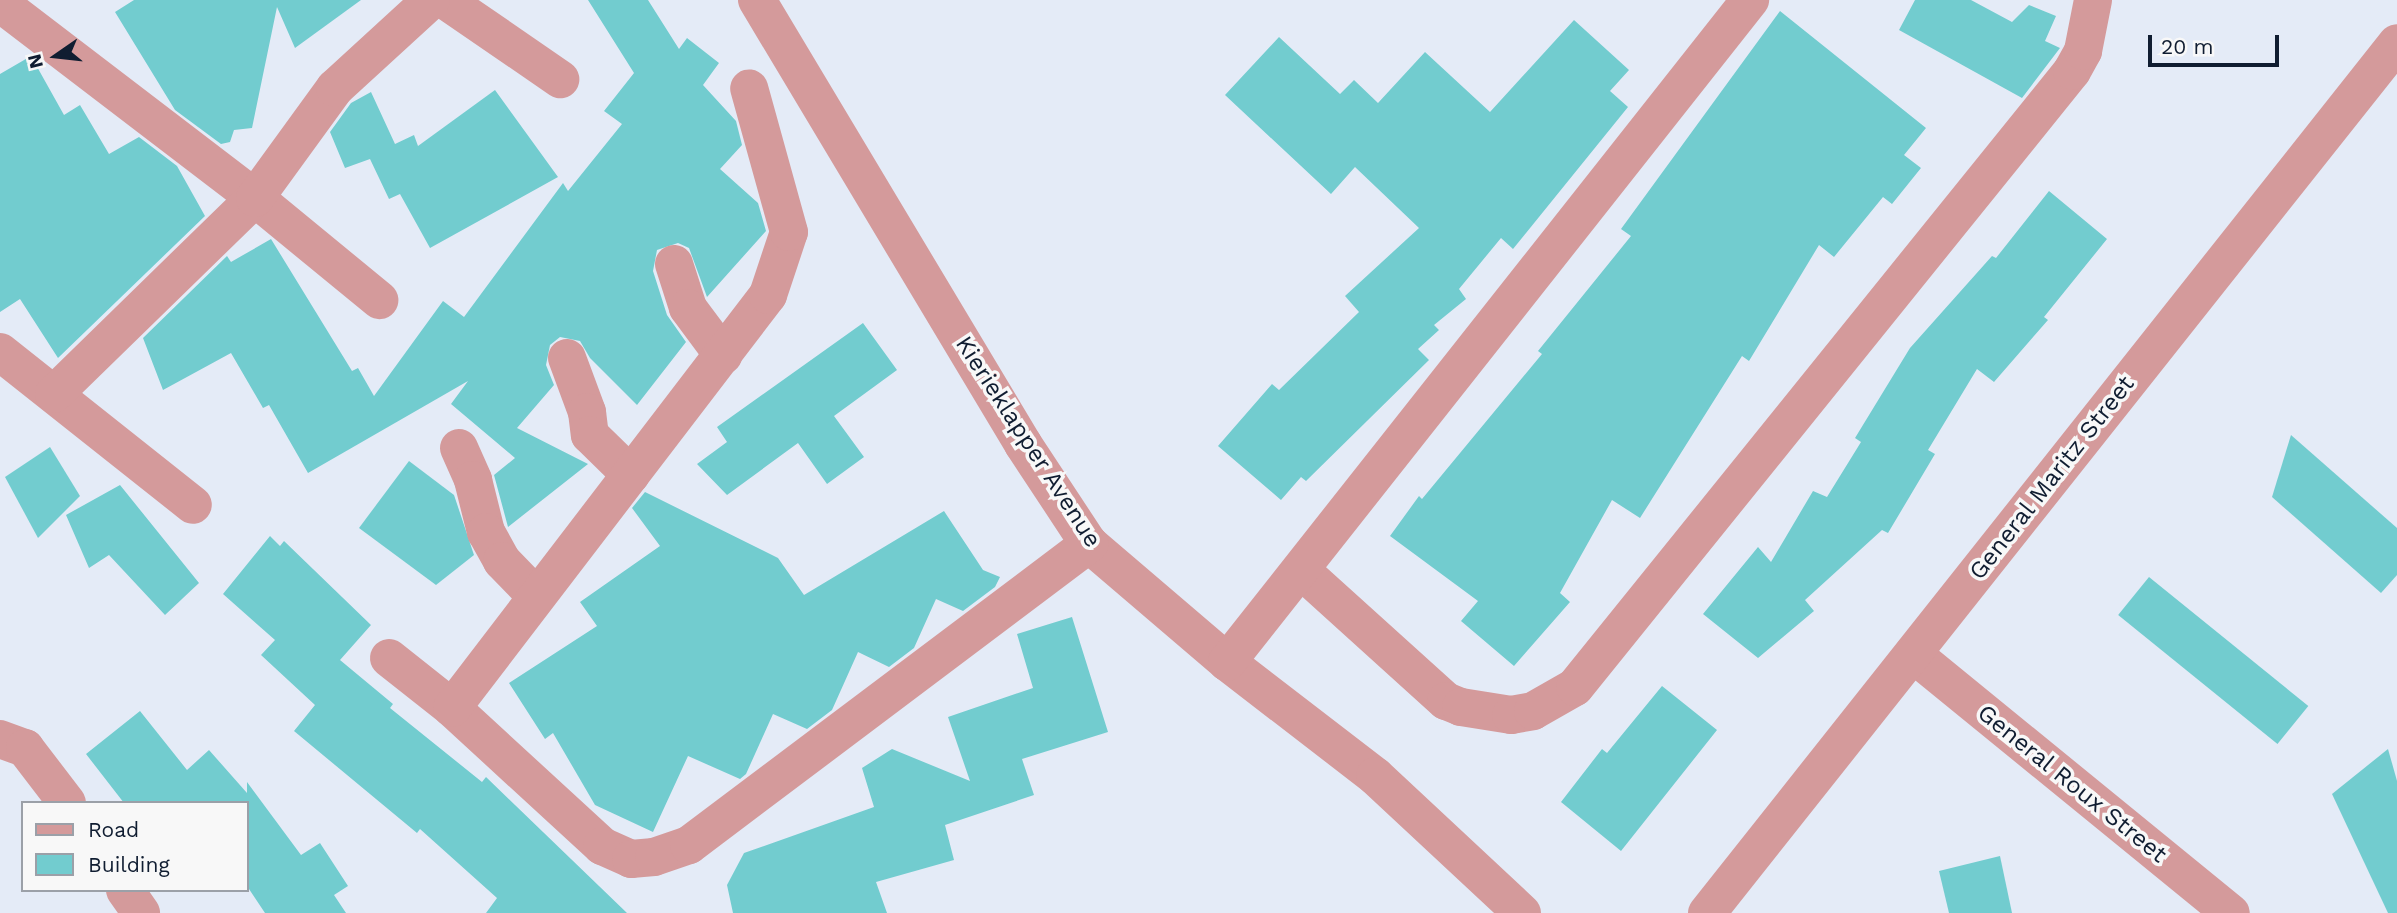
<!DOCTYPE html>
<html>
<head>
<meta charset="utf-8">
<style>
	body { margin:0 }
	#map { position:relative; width:2397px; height:913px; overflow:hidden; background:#e4ebf7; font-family:"Work Sans",sans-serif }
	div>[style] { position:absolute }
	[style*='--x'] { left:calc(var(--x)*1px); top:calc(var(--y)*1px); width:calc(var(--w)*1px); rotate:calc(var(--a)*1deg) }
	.building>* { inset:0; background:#72cccf; transform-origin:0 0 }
	.street>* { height:38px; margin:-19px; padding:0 19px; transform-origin:19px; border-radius:19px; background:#d49a9b }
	span { translate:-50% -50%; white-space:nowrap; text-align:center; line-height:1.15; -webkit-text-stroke:7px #f8f8f8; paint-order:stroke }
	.street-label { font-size:24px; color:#101d31 }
	.legend { position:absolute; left:21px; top:801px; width:228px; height:91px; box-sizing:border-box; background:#f8f8f8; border:2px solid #9ba0a8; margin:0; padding:9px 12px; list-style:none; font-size:21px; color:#101d31 }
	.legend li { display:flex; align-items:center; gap:14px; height:35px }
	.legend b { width:35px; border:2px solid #9ba0a8 }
	.north { position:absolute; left:21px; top:21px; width:70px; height:70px; -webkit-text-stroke:5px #f8f8f8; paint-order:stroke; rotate:256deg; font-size:19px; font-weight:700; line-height:28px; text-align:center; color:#101d31 }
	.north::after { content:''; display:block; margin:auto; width:24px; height:32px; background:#101d31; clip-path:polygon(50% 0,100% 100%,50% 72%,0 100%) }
	.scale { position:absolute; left:2148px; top:35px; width:131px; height:32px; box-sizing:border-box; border:4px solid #101d31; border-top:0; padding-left:9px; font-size:21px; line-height:24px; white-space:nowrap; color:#101d31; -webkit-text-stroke:5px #f8f8f8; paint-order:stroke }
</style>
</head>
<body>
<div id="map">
	<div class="building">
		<i style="clip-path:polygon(134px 0,361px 0,295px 48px,277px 7px,252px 128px,234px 130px,230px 142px,221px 144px,175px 110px,115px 12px)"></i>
		<i style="clip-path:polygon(588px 0,648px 0,679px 49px,687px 38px,719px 63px,703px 85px,736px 121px,742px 145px,720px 169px,758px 203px,766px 231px,707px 297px,689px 248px,678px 243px,657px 250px,653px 271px,667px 315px,686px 342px,637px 405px,590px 358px,580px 341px,560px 337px,550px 345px,546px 365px,554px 385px,517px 428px,588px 464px,508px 527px,494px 475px,515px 458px,451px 404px,468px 381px,308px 473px,269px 405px,263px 408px,231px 353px,163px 390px,143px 338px,227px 256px,231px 262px,271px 239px,352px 371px,358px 368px,374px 396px,443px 301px,464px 317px,563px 183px,568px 191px,622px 124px,604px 111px,634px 73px)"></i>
		<i style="clip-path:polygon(1915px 0,1971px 0,2012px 22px,2029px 5px,2056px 16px,2045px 41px,2060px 48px,2022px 98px,1899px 30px)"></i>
		<i style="clip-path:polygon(1780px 11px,1926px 128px,1904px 155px,1921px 168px,1892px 204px,1883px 197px,1834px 257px,1819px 245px,1749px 361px,1742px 356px,1640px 518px,1612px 500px,1560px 593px,1570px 602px,1514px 666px,1461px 621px,1478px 601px,1390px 536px,1419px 496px,1422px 499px,1542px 354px,1538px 351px,1631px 236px,1621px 229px)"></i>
		<i style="clip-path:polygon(1574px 20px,1629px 70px,1610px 91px,1628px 107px,1513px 249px,1501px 238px,1459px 289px,1466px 299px,1434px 325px,1439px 330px,1418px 349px,1429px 360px,1306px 481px,1301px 477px,1281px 500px,1218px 446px,1272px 384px,1279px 390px,1359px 312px,1345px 296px,1419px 228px,1355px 167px,1331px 194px,1225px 95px,1279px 37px,1340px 94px,1354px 80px,1378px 103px,1425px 52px,1490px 112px)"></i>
		<i style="clip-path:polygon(31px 56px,64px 115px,80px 105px,109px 154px,139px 137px,177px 166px,205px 216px,58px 358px,20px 299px,0 312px,0 74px)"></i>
		<i style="clip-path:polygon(495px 90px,558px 177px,430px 248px,400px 194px,389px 199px,370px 159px,345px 168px,330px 132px,351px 103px,371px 92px,395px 144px,414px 135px,418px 146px)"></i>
		<i style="clip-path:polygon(2049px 191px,2107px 239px,2044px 317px,2048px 320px,1994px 382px,1977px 369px,1928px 450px,1935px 454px,1888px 533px,1882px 530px,1805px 600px,1814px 611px,1758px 658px,1703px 614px,1758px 547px,1771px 562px,1813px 491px,1827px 497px,1861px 442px,1855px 438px,1910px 348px,1992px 256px,1996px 258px)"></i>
		<i style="clip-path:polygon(863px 323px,897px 370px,834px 416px,864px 457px,827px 484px,798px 443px,727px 495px,697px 464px,727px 442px,717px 427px)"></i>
		<i style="clip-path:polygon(2291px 435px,2397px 528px,2397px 575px,2381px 593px,2272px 497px)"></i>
		<i style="clip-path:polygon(50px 447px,80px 496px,38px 538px,5px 477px)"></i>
		<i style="clip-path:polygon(409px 461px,454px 495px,474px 555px,436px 585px,359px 528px)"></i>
		<i style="clip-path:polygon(120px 485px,199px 583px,165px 615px,109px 555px,89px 568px,66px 515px)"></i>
		<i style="clip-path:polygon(645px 492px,778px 558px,804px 595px,944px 511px,983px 570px,1000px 577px,995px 587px,963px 611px,936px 599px,914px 648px,889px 667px,858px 652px,832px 710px,807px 729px,773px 714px,746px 774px,740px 779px,688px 756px,653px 832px,595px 805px,553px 733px,545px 739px,509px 683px,597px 626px,580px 602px,660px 546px,632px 508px)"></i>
		<i style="clip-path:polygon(270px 536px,280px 546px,284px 541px,371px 625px,340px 660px,393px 704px,390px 708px,482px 782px,486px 777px,627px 913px,486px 913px,497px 898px,420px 829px,417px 833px,294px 731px,315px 705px,261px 655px,275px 640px,223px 594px)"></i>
		<i style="left:2149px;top:577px;width:205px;height:49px;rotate:39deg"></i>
		<i style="clip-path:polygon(1072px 617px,1108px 732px,1022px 759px,1034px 795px,945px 825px,954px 860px,876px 882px,887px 913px,733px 913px,727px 885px,744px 853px,874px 807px,862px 768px,892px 749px,970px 781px,948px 717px,1033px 688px,1017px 634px)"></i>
		<i style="clip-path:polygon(1662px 686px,1717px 730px,1621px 851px,1561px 802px,1602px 749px,1607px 753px)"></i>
		<i style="clip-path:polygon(140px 711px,187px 770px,209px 750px,247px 793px,247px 782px,301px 855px,320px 843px,348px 886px,334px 895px,346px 913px,265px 913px,247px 886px,247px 803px,124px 803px,86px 754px)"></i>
		<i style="clip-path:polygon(2388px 749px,2397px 781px,2397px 913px,2388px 913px,2332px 794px)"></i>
		<i style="clip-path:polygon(2000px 856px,2012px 913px,1949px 913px,1939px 871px)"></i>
	</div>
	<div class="street">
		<i style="--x:445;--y:0;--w:140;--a:34.5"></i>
		<i style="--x:757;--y:0;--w:518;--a:59.07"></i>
		<i style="--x:1023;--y:444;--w:120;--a:56.6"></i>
		<i style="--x:1089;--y:544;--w:182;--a:40.5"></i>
		<i style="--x:1227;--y:662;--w:187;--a:37.6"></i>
		<i style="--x:1375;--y:776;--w:201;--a:43"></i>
		<i style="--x:0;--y:3;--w:321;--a:37.4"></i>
		<i style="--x:255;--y:198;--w:161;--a:39.4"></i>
		<i style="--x:674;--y:264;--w:46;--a:72.3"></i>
		<i style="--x:688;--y:308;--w:59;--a:53.3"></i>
		<i style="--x:0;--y:352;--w:246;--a:38.4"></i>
		<i style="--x:567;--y:358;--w:58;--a:69.7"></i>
		<i style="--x:587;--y:412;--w:23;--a:83"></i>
		<i style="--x:590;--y:435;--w:57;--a:44.3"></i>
		<i style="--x:54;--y:394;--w:281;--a:-44.3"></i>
		<i style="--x:255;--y:198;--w:136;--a:-54"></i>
		<i style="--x:335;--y:88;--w:130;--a:-42.5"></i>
		<i style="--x:459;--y:448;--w:35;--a:66"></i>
		<i style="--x:473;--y:480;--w:54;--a:76"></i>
		<i style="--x:486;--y:532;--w:33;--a:61"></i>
		<i style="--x:502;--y:561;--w:47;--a:45.9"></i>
		<i style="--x:1302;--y:571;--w:194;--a:42.1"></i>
		<i style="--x:1446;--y:701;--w:16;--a:22"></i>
		<i style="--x:1461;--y:707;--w:51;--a:9.1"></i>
		<i style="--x:1511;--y:715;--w:22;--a:-10"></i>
		<i style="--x:1533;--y:711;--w:48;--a:-29.7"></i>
		<i style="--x:1575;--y:687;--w:791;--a:-51.1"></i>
		<i style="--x:2072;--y:71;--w:23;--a:-61"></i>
		<i style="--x:2083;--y:51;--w:52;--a:-78.9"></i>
		<i style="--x:1913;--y:654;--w:410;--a:39.2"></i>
		<i style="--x:389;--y:658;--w:80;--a:38.4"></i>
		<i style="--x:452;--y:708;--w:204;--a:42.6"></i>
		<i style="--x:602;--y:846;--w:32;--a:24"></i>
		<i style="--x:631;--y:859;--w:23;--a:-5"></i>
		<i style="--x:654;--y:857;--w:37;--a:-19"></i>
		<i style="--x:689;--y:845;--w:501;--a:-36.96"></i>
		<i style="--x:1227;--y:662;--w:844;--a:-51.69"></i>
		<i style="--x:452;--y:708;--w:520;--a:-52.58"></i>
		<i style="--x:768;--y:295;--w:66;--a:-71.6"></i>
		<i style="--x:789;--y:232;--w:149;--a:-105.5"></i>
		<i style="--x:0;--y:739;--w:27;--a:20"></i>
		<i style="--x:25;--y:748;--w:69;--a:52.6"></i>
		<i style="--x:125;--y:890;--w:28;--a:55"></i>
		<i style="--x:1707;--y:913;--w:1110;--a:-51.58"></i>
	</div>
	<div class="street-label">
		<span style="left:1028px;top:442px;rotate:57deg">Kierieklapper Avenue</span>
		<span style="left:2052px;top:478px;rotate:-52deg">General Maritz Street</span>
		<span style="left:2072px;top:784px;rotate:39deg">General Roux Street</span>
	</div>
	<ul class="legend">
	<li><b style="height:9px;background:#d49a9b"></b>Road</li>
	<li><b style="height:19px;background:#72cccf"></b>Building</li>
	</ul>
	<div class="north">N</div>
	<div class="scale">20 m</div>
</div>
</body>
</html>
